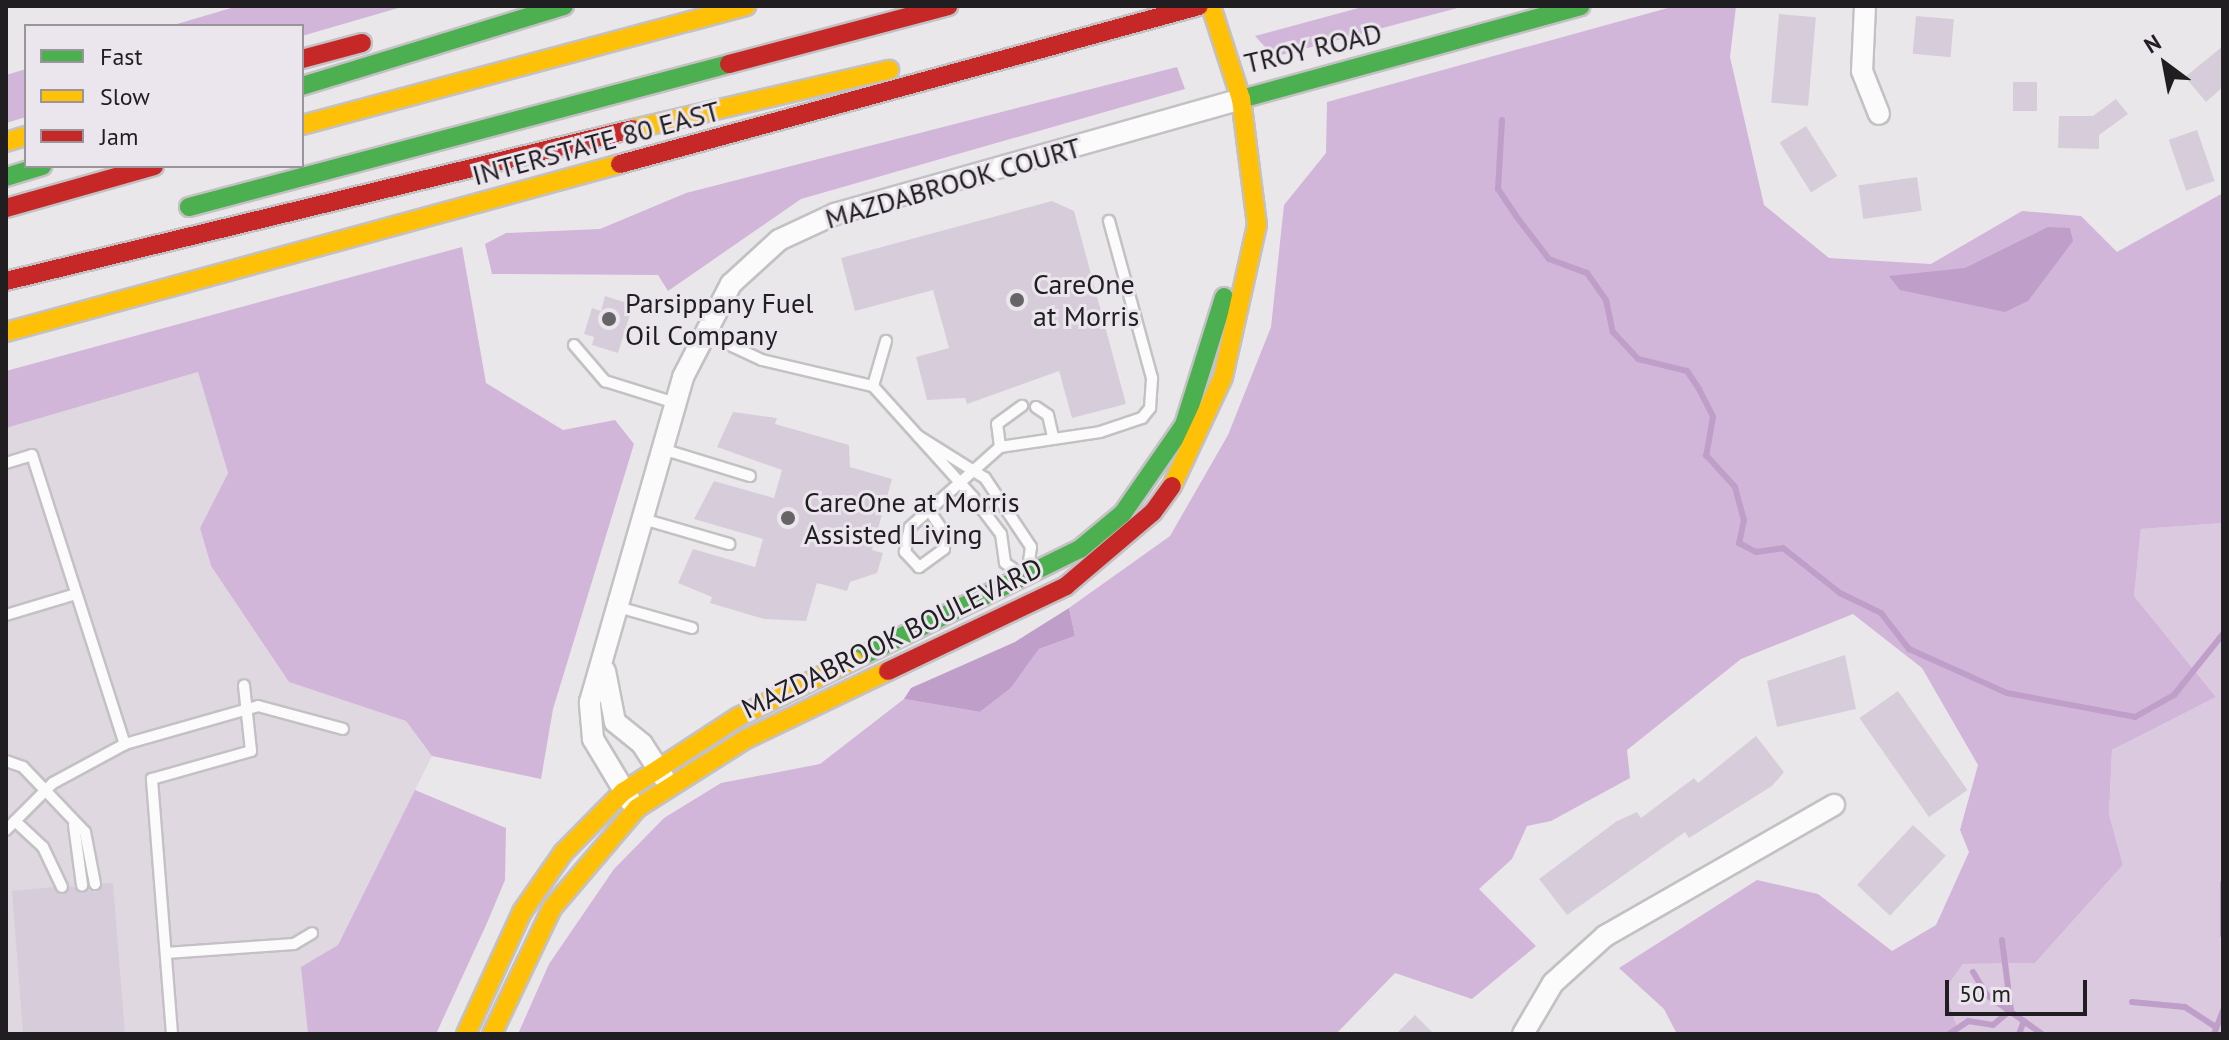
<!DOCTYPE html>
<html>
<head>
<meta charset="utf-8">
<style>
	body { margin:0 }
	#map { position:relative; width:2229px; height:1040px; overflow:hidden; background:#eae7eb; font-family:"PT Sans",sans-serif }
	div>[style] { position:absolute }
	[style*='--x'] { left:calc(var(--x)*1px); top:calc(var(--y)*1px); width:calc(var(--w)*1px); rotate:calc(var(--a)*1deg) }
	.built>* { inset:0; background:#dfd8e1 }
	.green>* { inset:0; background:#dac9df }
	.forest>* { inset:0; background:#d1b6d9 }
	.water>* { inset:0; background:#bf9ec9 }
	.stream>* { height:6px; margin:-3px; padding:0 3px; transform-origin:3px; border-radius:3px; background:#bf9ec9 }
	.building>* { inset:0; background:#d7cdda; transform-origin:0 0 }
	.roads { filter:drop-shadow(2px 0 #c4c1c4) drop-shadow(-2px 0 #c4c1c4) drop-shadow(0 2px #c4c1c4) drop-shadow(0 -2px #c4c1c4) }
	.lane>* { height:10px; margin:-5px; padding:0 5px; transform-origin:5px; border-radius:5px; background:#fcfbfc }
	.street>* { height:20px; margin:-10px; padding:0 10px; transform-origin:10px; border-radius:10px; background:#fcfbfc }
	.fast>* { height:18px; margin:-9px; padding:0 9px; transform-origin:9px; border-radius:9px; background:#4caf50 }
	.slow>* { height:18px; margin:-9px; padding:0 9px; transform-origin:9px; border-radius:9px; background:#ffc107 }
	.jam>* { height:18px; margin:-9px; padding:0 9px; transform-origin:9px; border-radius:9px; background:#c62828 }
	.dots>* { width:22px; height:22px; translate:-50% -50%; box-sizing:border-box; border:4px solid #ebe5ed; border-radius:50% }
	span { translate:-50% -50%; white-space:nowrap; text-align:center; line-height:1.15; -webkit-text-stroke:6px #ebe5ed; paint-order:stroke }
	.street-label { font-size:28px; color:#201e20 }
	.poi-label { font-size:28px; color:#201e20 }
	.left { translate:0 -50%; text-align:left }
	.frame { position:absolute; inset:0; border:8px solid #201e20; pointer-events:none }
	.legend { position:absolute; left:24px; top:24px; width:280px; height:144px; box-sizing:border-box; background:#ebe5ed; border:2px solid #9a959b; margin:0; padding:10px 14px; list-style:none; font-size:24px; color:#201e20 }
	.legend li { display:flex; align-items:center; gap:16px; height:40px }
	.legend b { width:40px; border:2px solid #9a959b }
	.north { position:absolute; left:2125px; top:24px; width:80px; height:80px; -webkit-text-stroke:6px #ebe5ed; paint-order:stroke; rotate:328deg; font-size:22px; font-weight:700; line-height:32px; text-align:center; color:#201e20 }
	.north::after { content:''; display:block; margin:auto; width:28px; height:36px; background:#201e20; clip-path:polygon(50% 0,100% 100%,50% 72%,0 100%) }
	.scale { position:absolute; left:1945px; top:980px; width:142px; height:36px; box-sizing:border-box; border:4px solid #201e20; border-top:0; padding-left:10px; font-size:24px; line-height:28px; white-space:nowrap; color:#201e20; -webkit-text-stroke:6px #ebe5ed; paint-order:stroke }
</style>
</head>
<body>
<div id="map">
	<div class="built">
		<i style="clip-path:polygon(198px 372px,228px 473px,200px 528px,211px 566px,289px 682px,406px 721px,432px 756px,338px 945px,302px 967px,308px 1034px,6px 1034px,6px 428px)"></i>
	</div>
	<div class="green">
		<i style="clip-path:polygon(2223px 523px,2223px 1034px,1959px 1034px,1945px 989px,1963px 964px,2035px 963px,2123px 865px,2109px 814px,2112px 750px,2216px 697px,2134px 596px,2141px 529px)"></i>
	</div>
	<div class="forest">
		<i style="clip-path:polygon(238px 6px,405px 6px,302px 36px,302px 26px,170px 26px)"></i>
		<i style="clip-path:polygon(1366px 6px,1465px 6px,1274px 57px,1255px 36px)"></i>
		<i style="clip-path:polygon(1675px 6px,1736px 6px,1730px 57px,1764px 205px,1829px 258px,1931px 264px,2022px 211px,2081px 216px,2117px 252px,2223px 193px,2223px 523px,2141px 529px,2134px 596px,2216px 697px,2112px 750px,2109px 814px,2123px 865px,2035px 963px,1963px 964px,1945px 989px,1959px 1034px,1677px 1034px,1664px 1009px,1619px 968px,1757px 880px,1818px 894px,1892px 951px,1936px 925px,1969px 852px,1960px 830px,1978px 765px,1922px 668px,1853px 614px,1741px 659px,1627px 750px,1630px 778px,1551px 821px,1527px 826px,1512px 859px,1479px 889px,1536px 946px,1472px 999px,1395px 973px,1336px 1034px,518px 1034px,549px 964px,614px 869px,664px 818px,721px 783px,820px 764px,904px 699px,980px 712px,1011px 688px,1039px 649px,1075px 636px,1069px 608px,1170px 536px,1228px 435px,1271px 327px,1284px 205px,1326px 153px,1327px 102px)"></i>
		<i style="clip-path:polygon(1177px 67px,1185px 89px,801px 199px,668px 291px,658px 275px,492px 274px,485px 244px,506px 233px,600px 229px,686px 193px)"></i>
		<i style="clip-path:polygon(26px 69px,26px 117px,6px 123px,6px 75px)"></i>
		<i style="clip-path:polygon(462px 247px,486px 383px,563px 430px,615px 420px,634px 444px,553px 709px,541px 779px,432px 756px,406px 721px,289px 682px,211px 566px,200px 528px,228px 473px,198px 372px,6px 428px,6px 371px)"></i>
		<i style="clip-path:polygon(415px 790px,506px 828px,505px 880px,487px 923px,436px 1034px,308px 1034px,301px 967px,338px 945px)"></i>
	</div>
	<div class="water">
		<i style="clip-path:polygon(2048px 227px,2070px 228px,2073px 241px,2028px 301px,2005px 312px,1900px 290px,1889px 276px,1965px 268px)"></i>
		<i style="clip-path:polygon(1069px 608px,1075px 636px,1039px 649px,1011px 688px,980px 712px,904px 699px,911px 688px,1015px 642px)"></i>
	</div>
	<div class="stream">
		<i style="--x:1502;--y:120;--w:69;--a:93.3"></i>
		<i style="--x:1498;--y:189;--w:32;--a:56"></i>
		<i style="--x:1516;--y:216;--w:54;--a:52.5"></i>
		<i style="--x:1549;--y:259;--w:40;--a:20.2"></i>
		<i style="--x:1587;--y:273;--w:33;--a:55"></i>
		<i style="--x:1606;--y:300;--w:33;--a:78"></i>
		<i style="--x:1613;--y:332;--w:37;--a:47"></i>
		<i style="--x:1638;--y:359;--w:50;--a:13.8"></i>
		<i style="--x:1687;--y:371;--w:22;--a:56"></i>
		<i style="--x:1699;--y:389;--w:31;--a:63"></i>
		<i style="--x:1713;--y:417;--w:39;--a:100"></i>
		<i style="--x:1706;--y:455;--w:43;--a:47.8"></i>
		<i style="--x:1735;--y:487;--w:34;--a:75"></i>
		<i style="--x:1744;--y:520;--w:24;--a:102"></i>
		<i style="--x:1739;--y:543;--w:19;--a:28"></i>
		<i style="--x:1756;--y:552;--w:27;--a:-8"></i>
		<i style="--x:1783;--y:548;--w:73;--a:38.3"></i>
		<i style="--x:1840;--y:593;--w:46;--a:26"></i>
		<i style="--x:1881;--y:613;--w:46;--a:52.1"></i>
		<i style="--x:1909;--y:649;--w:107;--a:24.2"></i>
		<i style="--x:2007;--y:693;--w:130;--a:10.6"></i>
		<i style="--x:2135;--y:717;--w:45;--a:-29.4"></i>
		<i style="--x:2174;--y:695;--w:78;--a:-51.2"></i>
		<i style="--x:2223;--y:883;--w:52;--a:90"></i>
		<i style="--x:2002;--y:940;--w:71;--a:82.7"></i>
		<i style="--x:1973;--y:972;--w:27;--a:59"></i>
		<i style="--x:1987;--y:995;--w:67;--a:35.3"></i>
		<i style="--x:2132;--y:1002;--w:53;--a:5.4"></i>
		<i style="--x:2185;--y:1007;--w:37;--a:33"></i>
		<i style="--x:1949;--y:1034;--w:23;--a:-34"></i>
		<i style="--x:1968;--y:1021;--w:25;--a:9"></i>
		<i style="--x:1993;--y:1025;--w:23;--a:-40"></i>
		<i style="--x:2019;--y:1034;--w:14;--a:-69"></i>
		<i style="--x:2214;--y:1034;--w:25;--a:-69"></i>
	</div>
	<div class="building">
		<i style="left:1779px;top:14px;width:37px;height:89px;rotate:5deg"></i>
		<i style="left:1916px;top:16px;width:38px;height:38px;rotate:5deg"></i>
		<i style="clip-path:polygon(2223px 46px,2223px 87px,2206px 102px,2185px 77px)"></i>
		<i style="left:2037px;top:82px;width:29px;height:24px;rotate:90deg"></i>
		<i style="clip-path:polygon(2116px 99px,2128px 114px,2099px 135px,2099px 149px,2058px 148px,2059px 116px,2093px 116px)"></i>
		<i style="left:1806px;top:126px;width:59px;height:31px;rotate:58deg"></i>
		<i style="left:2197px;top:130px;width:54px;height:30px;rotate:71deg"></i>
		<i style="left:1917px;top:177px;width:34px;height:59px;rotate:82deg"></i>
		<i style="clip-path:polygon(1052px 201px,1074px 211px,1126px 404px,1072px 418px,1059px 371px,967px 404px,965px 398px,927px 400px,916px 357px,949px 348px,933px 290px,855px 311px,841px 258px)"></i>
		<i style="clip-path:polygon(605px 296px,633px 305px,618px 353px,592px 345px,594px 337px,584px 334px,592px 308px,601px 311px)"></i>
		<i style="clip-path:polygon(733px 412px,777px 418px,775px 424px,849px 445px,850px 467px,892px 479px,872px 550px,883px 553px,877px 573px,850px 582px,847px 591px,817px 583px,806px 621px,764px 619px,710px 603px,712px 597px,678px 583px,693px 549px,755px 567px,763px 539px,694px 519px,714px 481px,774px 498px,782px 470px,717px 447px)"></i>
		<i style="clip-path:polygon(1845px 655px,1856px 709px,1777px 727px,1767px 681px)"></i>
		<i style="left:1898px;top:691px;width:121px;height:47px;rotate:55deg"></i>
		<i style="clip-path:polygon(1756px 736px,1784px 772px,1772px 786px,1689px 838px,1685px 832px,1567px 915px,1539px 879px,1617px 821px,1637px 812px,1641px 818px,1694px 778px,1698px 783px)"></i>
		<i style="left:1913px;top:825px;width:45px;height:82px;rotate:43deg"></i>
		<i style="clip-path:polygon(103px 883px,113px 883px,125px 1034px,23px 1034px,12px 891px,53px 887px,62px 895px,70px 886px,96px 892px)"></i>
		<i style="clip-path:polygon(1415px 1015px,1434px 1034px,1396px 1034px)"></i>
	</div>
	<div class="roads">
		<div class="lane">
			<i style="--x:704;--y:333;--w:64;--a:25"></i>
			<i style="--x:762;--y:360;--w:114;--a:13.2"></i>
			<i style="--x:873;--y:386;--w:149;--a:48"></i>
			<i style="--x:973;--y:497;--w:46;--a:52.9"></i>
			<i style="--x:1001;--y:534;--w:29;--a:82"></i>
			<i style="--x:1005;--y:563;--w:19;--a:35"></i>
			<i style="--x:574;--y:345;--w:48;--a:49.3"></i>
			<i style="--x:605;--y:381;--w:73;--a:17.4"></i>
			<i style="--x:873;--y:386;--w:47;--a:-73.9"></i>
			<i style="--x:1036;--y:407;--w:14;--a:34"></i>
			<i style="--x:1048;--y:415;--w:23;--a:77"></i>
			<i style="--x:918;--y:436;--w:79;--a:32.1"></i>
			<i style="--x:985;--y:478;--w:83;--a:56.3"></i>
			<i style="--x:1031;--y:547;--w:21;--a:98"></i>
			<i style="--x:1000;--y:447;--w:23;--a:-97"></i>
			<i style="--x:997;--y:424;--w:31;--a:-36"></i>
			<i style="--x:662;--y:449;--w:92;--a:17.1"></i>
			<i style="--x:6;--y:463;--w:27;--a:-17"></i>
			<i style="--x:32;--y:455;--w:304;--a:72.2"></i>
			<i style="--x:931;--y:513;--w:25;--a:56"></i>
			<i style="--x:945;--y:534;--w:15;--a:94"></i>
			<i style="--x:944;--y:549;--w:31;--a:144"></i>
			<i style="--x:919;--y:567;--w:21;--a:-133"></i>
			<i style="--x:905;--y:552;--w:25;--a:-79"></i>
			<i style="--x:910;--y:527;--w:120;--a:-41.6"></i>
			<i style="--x:1000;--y:447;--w:101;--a:-8.5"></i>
			<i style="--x:1100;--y:432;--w:44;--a:-18.4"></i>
			<i style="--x:1142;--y:418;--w:13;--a:-51"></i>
			<i style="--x:1150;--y:408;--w:30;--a:-86"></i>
			<i style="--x:1152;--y:378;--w:163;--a:-105.3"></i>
			<i style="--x:643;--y:519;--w:90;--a:16.2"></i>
			<i style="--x:618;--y:607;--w:77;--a:15.8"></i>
			<i style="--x:6;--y:615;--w:73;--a:-16.7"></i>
			<i style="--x:6;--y:761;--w:18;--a:19"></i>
			<i style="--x:23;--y:767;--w:90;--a:46.4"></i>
			<i style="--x:85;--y:832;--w:53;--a:79.1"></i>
			<i style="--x:15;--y:821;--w:38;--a:43"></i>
			<i style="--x:43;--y:847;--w:44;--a:64.6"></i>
			<i style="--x:74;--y:825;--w:61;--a:82.4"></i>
			<i style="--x:6;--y:830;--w:66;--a:-45"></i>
			<i style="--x:53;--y:783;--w:82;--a:-28.4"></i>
			<i style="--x:125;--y:744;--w:138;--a:-15.9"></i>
			<i style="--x:258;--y:706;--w:88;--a:15.1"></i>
			<i style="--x:166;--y:953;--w:128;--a:-4"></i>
			<i style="--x:294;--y:944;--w:21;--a:-31"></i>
			<i style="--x:172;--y:1034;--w:256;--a:-94.5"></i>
			<i style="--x:152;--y:779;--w:103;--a:-15.8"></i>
			<i style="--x:251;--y:751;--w:66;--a:-96.1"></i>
		</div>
		<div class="street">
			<i style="--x:1865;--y:6;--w:65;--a:92.6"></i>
			<i style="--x:1862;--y:71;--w:46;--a:68.4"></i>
			<i style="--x:605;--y:671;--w:52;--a:78.9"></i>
			<i style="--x:615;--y:722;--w:35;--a:39"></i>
			<i style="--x:642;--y:744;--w:40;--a:57.1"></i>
			<i style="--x:631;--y:802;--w:74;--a:-121.1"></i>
			<i style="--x:593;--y:739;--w:37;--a:-95"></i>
			<i style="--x:590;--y:702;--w:338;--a:-74"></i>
			<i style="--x:683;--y:377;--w:105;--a:-62.7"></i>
			<i style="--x:731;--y:284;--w:65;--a:-42.5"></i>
			<i style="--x:779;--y:240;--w:62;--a:-24.9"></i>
			<i style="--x:835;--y:214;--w:422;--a:-15.8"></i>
			<i style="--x:1523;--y:1034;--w:59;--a:-59.5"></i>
			<i style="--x:1553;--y:983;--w:70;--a:-42.1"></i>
			<i style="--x:1605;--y:936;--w:264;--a:-29.8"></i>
		</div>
		<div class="fast">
			<i style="--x:302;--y:86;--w:274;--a:-17"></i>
			<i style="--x:1241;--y:99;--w:352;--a:-15.3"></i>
			<i style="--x:6;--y:177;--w:38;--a:-17"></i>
			<i style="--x:189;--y:207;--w:559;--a:-14.83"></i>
			<i style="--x:854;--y:660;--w:252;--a:-26.2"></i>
			<i style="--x:1080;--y:549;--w:56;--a:-39.9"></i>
			<i style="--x:1123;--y:513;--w:107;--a:-55.3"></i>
			<i style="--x:1184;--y:425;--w:134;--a:-72.6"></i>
		</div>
		<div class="slow">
			<i style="--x:302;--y:125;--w:460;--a:-15"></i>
			<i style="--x:633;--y:129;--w:263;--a:-13"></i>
			<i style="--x:6;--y:142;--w:21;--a:-17"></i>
			<i style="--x:6;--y:332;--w:637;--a:-15.3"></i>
			<i style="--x:1172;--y:486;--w:120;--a:-64.9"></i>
			<i style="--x:1223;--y:377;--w:156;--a:-77.4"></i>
			<i style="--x:1257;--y:225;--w:127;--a:-97.2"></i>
			<i style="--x:1241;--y:99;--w:98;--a:-107.9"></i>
			<i style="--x:466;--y:1034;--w:134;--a:-65.3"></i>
			<i style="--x:522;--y:912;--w:72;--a:-55.2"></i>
			<i style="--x:563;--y:853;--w:86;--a:-45.5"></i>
			<i style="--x:623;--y:792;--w:137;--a:-33.1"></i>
			<i style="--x:738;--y:717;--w:129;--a:-26.2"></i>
			<i style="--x:492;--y:1034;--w:140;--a:-64.5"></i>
			<i style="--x:552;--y:908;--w:131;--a:-49.6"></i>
			<i style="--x:637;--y:808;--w:127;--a:-32.4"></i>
			<i style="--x:744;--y:740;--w:160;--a:-25.6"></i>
		</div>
		<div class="jam">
			<i style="--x:302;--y:59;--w:62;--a:-14.9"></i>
			<i style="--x:729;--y:64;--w:227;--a:-14.8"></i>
			<i style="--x:620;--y:164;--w:600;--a:-15.26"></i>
			<i style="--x:6;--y:208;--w:154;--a:-15.8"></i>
			<i style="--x:6;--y:281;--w:645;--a:-13.63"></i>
			<i style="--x:888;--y:671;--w:197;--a:-25.5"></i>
			<i style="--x:1066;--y:586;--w:114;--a:-40.4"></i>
			<i style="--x:1153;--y:512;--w:32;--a:-54"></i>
		</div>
	</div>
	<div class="dots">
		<i style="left:1017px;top:300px;background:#676467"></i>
		<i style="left:609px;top:319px;background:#676467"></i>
		<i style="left:788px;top:518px;background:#676467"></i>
	</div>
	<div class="street-label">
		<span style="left:1313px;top:48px;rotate:-13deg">TROY ROAD</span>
		<span style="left:596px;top:143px;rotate:-15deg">INTERSTATE 80 EAST</span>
		<span style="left:953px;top:183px;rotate:-16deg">MAZDABROOK COURT</span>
		<span style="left:892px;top:638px;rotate:-26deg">MAZDABROOK BOULEVARD</span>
	</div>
	<div class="poi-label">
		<span class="left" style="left:1033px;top:300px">CareOne<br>at Morris</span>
		<span class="left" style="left:625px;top:319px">Parsippany Fuel<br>Oil Company</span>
		<span class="left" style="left:804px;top:518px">CareOne at Morris<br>Assisted Living</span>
	</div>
	<div class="frame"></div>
	<ul class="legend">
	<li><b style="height:10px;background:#4caf50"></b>Fast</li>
	<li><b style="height:10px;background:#ffc107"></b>Slow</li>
	<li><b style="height:10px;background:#c62828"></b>Jam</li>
	</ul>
	<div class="north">N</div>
	<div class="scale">50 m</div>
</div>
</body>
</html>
